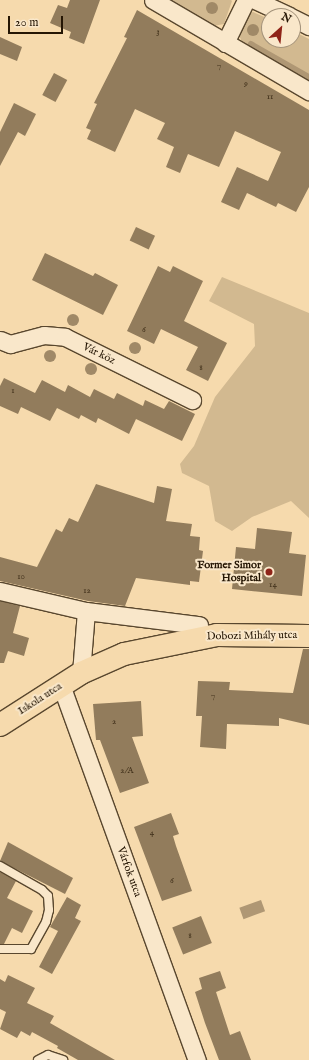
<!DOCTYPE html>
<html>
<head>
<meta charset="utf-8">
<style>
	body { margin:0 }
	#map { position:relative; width:309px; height:1060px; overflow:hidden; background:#f6daad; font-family:"IM FELL English",serif }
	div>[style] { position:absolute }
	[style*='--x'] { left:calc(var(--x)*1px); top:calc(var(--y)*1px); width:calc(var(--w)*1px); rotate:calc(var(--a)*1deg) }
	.green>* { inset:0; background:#d2b990 }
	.water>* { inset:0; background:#af9774; transform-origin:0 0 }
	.stream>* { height:5.5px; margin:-2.75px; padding:0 2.75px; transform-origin:2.75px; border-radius:2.75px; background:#af9774 }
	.building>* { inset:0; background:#927c5c; transform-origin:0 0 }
	.roads { filter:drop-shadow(1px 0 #59472e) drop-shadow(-1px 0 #59472e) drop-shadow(0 1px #59472e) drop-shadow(0 -1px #59472e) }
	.service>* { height:8px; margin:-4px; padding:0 4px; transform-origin:4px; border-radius:4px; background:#f9e7ca }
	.minor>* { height:17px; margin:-8.5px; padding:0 8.5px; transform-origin:8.5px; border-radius:8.5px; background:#f9e7ca }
	.primary>* { height:22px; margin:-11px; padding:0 11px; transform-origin:11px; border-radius:11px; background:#f6daad }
	.trees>* { width:12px; height:12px; margin:-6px; border-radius:50%; background:#a08967 }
	.dots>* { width:11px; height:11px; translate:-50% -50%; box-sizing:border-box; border:2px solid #f9e7ca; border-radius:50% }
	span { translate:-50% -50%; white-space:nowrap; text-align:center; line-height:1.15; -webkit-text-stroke:4px #f9e7ca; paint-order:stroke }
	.number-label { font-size:9px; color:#40301a }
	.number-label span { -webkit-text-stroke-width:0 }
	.street-label { font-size:11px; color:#251604 }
	.poi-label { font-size:11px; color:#251604; font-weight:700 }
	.right { translate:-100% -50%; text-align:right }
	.north { position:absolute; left:261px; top:8px; width:40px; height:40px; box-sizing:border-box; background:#f9e7ca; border:1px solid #a4937b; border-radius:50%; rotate:27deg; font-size:11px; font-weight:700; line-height:16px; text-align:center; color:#251604 }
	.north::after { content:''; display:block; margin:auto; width:14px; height:18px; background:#8f2418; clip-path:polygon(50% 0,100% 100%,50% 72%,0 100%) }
	.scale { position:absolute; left:8px; top:16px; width:55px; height:18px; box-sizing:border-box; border:2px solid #251604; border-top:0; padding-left:5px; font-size:12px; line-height:14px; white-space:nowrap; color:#251604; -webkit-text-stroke:3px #f9e7ca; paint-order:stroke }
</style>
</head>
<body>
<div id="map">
	<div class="green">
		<i style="clip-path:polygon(170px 0,231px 0,232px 1px,224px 24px,213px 26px)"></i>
		<i style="clip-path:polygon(253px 12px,269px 19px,269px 40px,293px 40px,293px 31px,309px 39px,309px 81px,243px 44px,238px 33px,246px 15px)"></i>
		<i style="clip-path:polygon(222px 277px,309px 313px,309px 518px,291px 501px,252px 517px,232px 531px,215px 521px,209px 486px,182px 473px,180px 464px,194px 446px,215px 397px,255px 346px,254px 324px,209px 301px)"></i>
	</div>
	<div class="water">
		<i style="left:261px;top:900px;width:12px;height:23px;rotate:70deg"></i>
	</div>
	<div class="stream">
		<i style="--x:251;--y:44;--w:67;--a:29.6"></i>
	</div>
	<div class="building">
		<i style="clip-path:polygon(70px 0,100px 0,84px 44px,69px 38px,71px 32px,50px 23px,58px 5px,67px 8px)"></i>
		<i style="clip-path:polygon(137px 10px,309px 110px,309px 187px,296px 212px,278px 203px,276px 207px,247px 193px,239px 210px,221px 202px,237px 167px,268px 181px,281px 152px,235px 131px,219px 167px,188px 154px,180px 173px,166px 167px,174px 147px,157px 139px,165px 123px,135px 109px,115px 152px,87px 139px,91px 130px,86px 128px,97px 104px,94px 103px,127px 38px,124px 37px)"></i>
		<i style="clip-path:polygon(0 37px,22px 47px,17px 61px,0 54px)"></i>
		<i style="left:54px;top:73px;width:15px;height:25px;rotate:28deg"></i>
		<i style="clip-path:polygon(14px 103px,36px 114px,25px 136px,18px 132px,0 166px,0 132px)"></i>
		<i style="left:136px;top:227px;width:21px;height:15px;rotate:25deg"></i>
		<i style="clip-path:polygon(45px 253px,93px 276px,95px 273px,118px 285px,103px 315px,32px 280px)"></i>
		<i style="clip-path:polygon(158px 266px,170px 272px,173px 266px,203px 281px,184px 321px,227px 343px,208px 381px,186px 370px,198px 347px,161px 329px,154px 344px,127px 331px)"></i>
		<i style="clip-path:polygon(4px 378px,35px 393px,42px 380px,65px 392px,68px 385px,90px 397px,94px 389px,114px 399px,117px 393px,143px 406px,145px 400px,164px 409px,169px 401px,195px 414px,182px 441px,136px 419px,129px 434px,98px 418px,96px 423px,81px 415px,79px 419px,57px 408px,50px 421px,21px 407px,18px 414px,0 406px,0 386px)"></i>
		<i style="clip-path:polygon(96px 484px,154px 503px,157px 486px,172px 489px,166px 521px,192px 524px,190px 536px,200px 537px,199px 550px,203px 551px,199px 582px,190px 581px,190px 585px,136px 578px,125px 606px,88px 601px,0 581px,0 557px,37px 567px,56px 529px,62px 532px,69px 518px,78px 522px)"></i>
		<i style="clip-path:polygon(257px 528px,292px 532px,289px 553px,306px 555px,302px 596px,232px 589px,236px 547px,255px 549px)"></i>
		<i style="clip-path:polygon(0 601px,20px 606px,13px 633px,29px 638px,24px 656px,8px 651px,4px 663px,0 663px)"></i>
		<i style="clip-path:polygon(303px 649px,309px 649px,309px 725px,279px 718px,279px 726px,227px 724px,226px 749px,200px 747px,202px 716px,196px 716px,198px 681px,230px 682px,229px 690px,293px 693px)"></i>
		<i style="clip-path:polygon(141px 701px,143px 736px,132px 737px,149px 783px,120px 793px,100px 740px,96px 740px,93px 704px)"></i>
		<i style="clip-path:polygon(171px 813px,179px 834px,173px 836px,176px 846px,192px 891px,162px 901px,134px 827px)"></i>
		<i style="clip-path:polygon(8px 842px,73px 878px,65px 894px,0 861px)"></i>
		<i style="clip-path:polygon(0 872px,16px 881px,7px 898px,33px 911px,22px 933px,12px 928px,4px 944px,0 944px)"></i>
		<i style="clip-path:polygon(67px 897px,81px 905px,75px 918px,81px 921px,52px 974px,39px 967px,58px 931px,50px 927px)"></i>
		<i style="left:201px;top:916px;width:29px;height:31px;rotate:68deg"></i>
		<i style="clip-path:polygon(220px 971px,226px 988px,216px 992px,230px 1035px,240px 1031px,251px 1060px,219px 1060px,205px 1023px,195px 992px,202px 989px,199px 978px)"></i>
		<i style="clip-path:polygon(8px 975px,35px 988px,27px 1003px,54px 1016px,50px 1023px,115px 1060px,78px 1060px,57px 1048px,58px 1046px,32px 1032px,30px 1036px,21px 1031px,17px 1038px,0 1029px,6px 1012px,0 1009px,0 979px,5px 982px)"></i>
	</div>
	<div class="roads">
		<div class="service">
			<i style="--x:0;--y:866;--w:48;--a:29.7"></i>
			<i style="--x:42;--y:890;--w:8;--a:45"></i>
			<i style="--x:48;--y:896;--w:14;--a:86"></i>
			<i style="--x:49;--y:910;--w:12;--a:104"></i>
			<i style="--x:46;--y:922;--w:31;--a:119"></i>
			<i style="--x:31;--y:949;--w:31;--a:180"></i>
			<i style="--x:38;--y:1060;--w:11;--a:-27"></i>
			<i style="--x:48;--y:1055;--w:16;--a:18"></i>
		</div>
		<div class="minor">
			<i style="--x:153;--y:0;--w:181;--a:30.3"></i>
			<i style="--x:255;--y:0;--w:38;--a:25"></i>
			<i style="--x:293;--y:18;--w:18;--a:27"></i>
			<i style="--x:225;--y:43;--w:48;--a:-64"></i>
			<i style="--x:0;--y:340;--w:11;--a:22"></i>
			<i style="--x:10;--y:344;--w:35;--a:-15"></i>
			<i style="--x:44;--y:335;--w:21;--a:5"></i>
			<i style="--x:65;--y:337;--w:142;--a:26.4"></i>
			<i style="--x:0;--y:591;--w:88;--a:13.1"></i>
			<i style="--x:86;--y:611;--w:114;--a:7.1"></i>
			<i style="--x:81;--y:673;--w:62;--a:-85.4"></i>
			<i style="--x:61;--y:685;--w:399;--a:70.1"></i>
		</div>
		<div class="primary">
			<i style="--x:0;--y:725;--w:96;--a:-32.7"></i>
			<i style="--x:81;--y:673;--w:47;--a:-23.8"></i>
			<i style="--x:124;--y:654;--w:95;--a:-11.5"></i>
			<i style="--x:217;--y:635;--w:92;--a:0.6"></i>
		</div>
	</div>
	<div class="trees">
		<i style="left:212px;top:8px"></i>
		<i style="left:253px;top:30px"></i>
		<i style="left:73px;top:320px"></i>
		<i style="left:135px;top:348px"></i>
		<i style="left:50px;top:356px"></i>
		<i style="left:91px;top:369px"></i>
	</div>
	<div class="dots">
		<i style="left:269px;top:572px;background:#8f2418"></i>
	</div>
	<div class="number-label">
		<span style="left:158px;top:32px">3</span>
		<span style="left:219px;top:66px">7</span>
		<span style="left:246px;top:84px">9</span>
		<span style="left:270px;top:97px">11</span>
		<span style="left:144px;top:330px">6</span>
		<span style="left:201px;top:368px">8</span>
		<span style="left:13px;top:391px">1</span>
		<span style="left:21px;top:577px">10</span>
		<span style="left:273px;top:585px">14</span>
		<span style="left:87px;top:591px">12</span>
		<span style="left:213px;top:696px">7</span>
		<span style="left:114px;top:722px">2</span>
		<span style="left:127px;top:771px">2/A</span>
		<span style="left:152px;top:833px">4</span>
		<span style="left:172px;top:881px">6</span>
		<span style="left:190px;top:936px">8</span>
	</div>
	<div class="street-label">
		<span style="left:99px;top:354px;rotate:26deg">Vár köz</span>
		<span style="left:252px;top:636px;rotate:-1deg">Dobozi Mihály utca</span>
		<span style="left:40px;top:699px;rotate:-33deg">Iskola utca</span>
		<span style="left:129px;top:872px;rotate:70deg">Várfok utca</span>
	</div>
	<div class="poi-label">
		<span class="right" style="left:261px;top:572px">Former Simor<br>Hospital</span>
	</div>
	<div class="north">N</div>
	<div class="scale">20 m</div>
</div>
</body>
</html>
